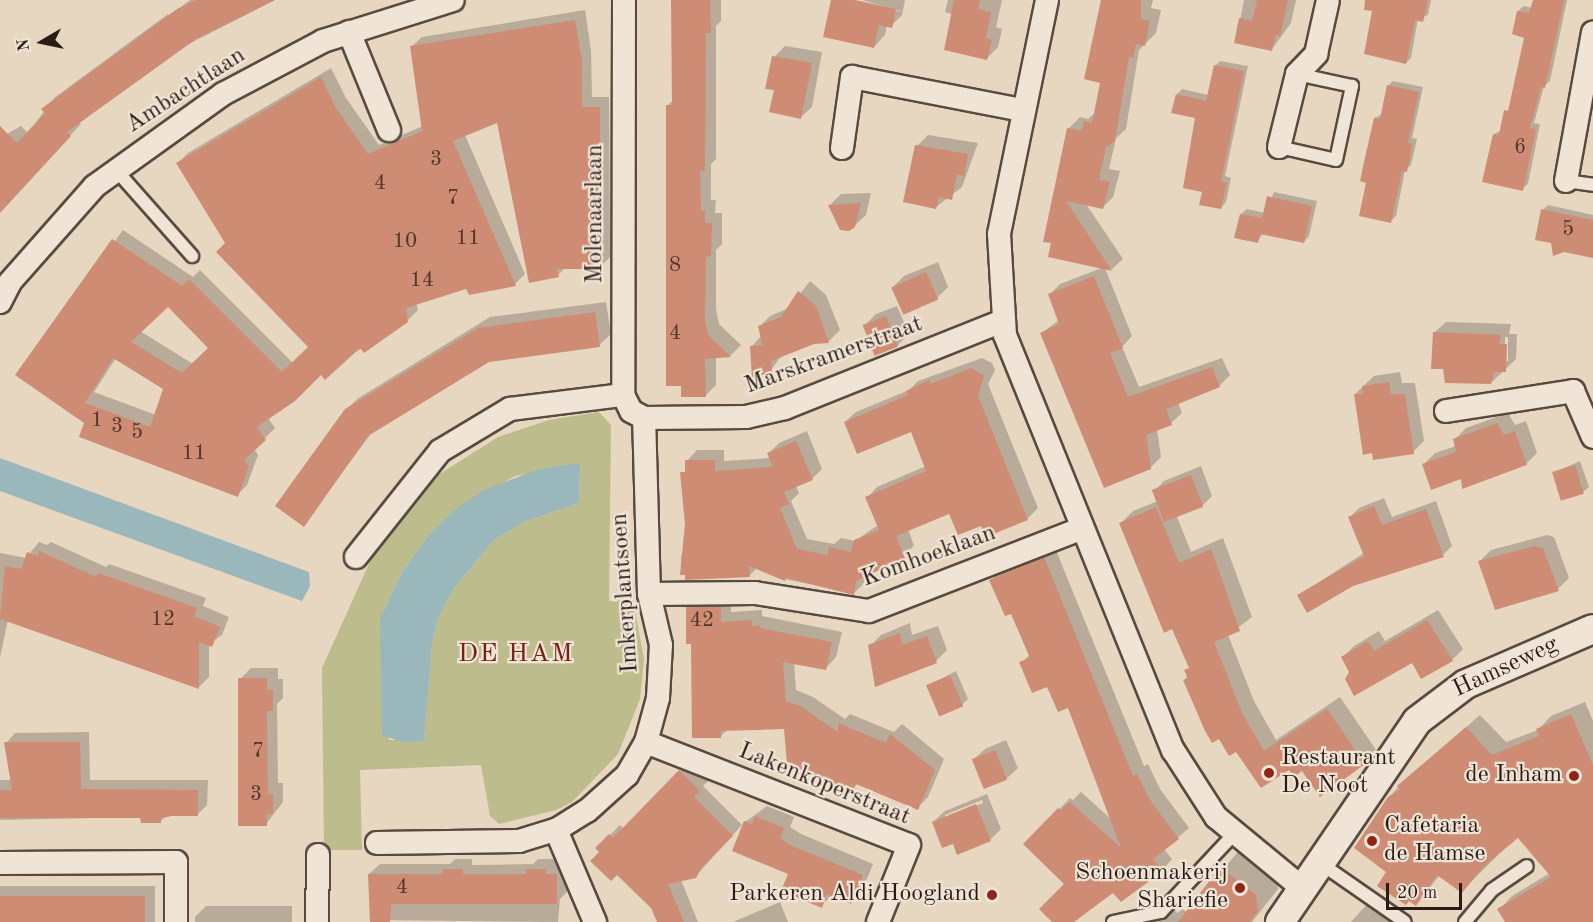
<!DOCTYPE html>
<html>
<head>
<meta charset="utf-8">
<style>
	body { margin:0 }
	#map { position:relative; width:1593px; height:922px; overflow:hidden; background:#e7d6c0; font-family:"Old Standard TT",serif }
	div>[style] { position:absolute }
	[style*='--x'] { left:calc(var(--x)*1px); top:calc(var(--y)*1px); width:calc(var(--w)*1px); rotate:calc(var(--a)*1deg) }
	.green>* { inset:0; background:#bdbc8d }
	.water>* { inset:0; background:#9ab7bb }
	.shadow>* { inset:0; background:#0003; transform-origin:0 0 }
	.building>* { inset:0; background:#cd8c73; transform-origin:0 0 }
	.roads { filter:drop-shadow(2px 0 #594a40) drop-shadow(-2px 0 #594a40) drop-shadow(0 2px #594a40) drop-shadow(0 -2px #594a40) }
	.service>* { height:12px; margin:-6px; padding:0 6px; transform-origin:6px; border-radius:6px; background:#efe4d6 }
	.minor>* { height:22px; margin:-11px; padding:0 11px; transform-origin:11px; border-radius:11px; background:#efe4d6 }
	.tertiary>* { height:28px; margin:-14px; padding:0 14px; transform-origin:14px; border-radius:14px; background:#efe4d6 }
	.dots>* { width:16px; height:16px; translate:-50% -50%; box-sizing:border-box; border:3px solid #efe4d6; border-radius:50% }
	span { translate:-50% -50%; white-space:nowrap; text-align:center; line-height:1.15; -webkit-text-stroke:4.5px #efe4d6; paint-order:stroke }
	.number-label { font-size:21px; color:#53372c }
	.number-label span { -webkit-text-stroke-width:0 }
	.street-label { font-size:24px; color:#2a1b15 }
	.poi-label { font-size:24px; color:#2a1b15 }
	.left { translate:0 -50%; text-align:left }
	.right { translate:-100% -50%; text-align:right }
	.neighbourhood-label { font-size:26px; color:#7a1f14; letter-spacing:1.5px }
	.north { position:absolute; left:12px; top:12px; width:60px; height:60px; -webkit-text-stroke:4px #efe4d6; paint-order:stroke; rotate:261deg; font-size:16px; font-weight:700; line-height:24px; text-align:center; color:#2a1b15 }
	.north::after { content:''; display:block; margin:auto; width:21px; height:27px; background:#2a1b15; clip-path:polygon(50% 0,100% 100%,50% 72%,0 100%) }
	.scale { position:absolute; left:1386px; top:883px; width:76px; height:27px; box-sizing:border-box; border:3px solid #2a1b15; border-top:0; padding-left:8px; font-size:18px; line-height:21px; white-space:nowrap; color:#2a1b15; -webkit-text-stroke:4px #efe4d6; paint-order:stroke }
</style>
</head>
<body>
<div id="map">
	<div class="green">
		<i style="clip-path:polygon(evenodd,599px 412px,611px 425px,609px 601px,633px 600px,644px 659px,640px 699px,618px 754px,572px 802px,556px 810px,499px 824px,490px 816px,481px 765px,360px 770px,362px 850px,324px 850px,322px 668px,378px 544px,435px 477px,498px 437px,549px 420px,599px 412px,580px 464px,579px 503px,526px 521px,494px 540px,454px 588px,438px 618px,432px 644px,424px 740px,389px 740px,380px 619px,402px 572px,427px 537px,453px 511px,515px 476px,580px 464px)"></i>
	</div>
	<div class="water">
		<i style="clip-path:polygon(0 458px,309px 572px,310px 586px,302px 601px,0 491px)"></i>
		<i style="clip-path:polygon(580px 463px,579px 503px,526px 521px,494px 540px,454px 588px,438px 618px,432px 644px,424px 741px,402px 742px,382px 735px,380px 619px,402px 572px,427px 537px,453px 511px,484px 490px,539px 469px)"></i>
	</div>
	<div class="shadow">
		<i style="clip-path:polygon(190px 0,275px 0,181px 48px,78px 122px,81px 124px,0 211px,0 138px,21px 126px,28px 133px,54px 98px,168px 14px,174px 23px,172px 14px)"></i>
		<i style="clip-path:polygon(673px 0,721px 0,721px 21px,716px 26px,716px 159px,711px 164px,711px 200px,716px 200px,715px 213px,722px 213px,722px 244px,716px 250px,716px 309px,719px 324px,741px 345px,730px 356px,716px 357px,716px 385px,705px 396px,667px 106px,673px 100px)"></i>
		<i style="clip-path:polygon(833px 0,903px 12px,862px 0,905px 0,902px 15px,891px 26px,887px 25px,885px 35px,874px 47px)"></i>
		<i style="clip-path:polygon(948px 0,1002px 0,996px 27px,1002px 29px,998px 47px,987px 58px,952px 14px,945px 12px)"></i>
		<i style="clip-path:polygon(1103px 0,1153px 0,1151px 8px,1161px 10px,1156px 33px,1139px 50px,1126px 129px,1116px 138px,1109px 169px,1120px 171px,1113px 197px,1102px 208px,1086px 204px,1123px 259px,1112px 269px,1105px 268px,1132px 336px,1122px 347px,1139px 387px,1222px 358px,1230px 375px,1219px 386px,1178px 403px,1182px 413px,1171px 423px,1157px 429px,1161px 457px,1150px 468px,1042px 333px,1059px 320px,1049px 295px,1060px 284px,1104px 267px,1050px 256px,1069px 128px,1080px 117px,1088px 119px,1096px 112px,1101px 82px)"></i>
		<i style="clip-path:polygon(1244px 0,1296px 0,1291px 23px,1272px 49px,1236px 41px)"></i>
		<i style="clip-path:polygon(1376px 0,1431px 0,1428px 15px,1418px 19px,1411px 58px,1406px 63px)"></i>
		<i style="clip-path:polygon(1534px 0,1567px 0,1550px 81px,1544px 86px,1534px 123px,1540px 124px,1528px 184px,1522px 189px,1494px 134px,1502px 130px,1510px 106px,1526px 37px,1518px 11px,1524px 6px,1532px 8px)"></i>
		<i style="clip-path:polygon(evenodd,585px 10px,591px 50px,592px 97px,609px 97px,610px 257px,600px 267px,566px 267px,558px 275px,498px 120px,465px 135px,525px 274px,515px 284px,467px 287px,416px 303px,418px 310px,407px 321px,321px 373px,268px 418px,275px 428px,254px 449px,258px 455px,247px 485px,237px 495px,86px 423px,17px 375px,123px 230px,193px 277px,200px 270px,293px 363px,310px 347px,227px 243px,178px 163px,188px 153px,331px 68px,346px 98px,379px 145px,423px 126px,411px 47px,422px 37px,585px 10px,168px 305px,210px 348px,193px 364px,140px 331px,168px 305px,585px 10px,116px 358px,165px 389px,156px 415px,94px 392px,116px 358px)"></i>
		<i style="clip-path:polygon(785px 46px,822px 52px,812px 107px,800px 118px,776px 89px,774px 57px)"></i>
		<i style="clip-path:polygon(1220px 61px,1248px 66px,1225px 176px,1231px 178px,1226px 202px,1221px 208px,1204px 190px,1196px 117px,1177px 94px,1182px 89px,1208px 95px,1215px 66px)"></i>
		<i style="clip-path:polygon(1393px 81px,1423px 87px,1412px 138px,1417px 139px,1411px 165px,1405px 170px,1396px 216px,1391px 221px,1368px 182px,1375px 118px,1382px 114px,1388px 86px)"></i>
		<i style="clip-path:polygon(928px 135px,978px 143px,962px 187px,936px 207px,917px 146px)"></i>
		<i style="clip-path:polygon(1274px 192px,1317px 201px,1309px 236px,1304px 242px,1263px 233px,1257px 242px,1241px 214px,1247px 209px,1265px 213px)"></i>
		<i style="clip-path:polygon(871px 193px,866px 215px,854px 226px,830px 205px,841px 194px)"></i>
		<i style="clip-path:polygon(1548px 205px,1593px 215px,1593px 257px,1543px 210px)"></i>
		<i style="clip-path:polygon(938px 262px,948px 287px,937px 298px,893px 287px,904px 276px)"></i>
		<i style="clip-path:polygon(810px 281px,826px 295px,840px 330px,829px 341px,814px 342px,782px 355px,771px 370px,752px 346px,761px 336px,759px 327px,770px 316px,789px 308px)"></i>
		<i style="clip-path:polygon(606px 302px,611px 334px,599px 345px,489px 360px,373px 431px,303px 525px,346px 410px,357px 399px,490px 317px)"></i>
		<i style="clip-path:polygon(897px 306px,909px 334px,898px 345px,877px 354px,865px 325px,876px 314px)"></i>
		<i style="clip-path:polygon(evenodd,1446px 322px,1511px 324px,1509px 334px,1517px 334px,1516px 359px,1491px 383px,1434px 333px,1446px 322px,1505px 337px,1508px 337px,1508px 361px,1505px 361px,1505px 337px)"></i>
		<i style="clip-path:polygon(982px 358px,992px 363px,995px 370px,988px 384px,1038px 508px,1028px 518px,986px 535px,982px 524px,950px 513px,908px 529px,914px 546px,904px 556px,865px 575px,864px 583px,854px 593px,785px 579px,757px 568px,749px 576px,682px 574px,681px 556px,687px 550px,686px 490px,682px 490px,687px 461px,697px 450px,724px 450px,724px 461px,771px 458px,769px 453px,779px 443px,807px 431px,822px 469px,812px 479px,796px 486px,799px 493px,791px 501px,807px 539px,834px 544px,841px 538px,855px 541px,878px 525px,867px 498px,877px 487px,926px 466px,911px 430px,845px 422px,856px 412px,909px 390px,918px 381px)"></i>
		<i style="clip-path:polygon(1400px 372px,1402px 383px,1415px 383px,1424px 441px,1413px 452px,1355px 394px,1374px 376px)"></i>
		<i style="clip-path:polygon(1508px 413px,1515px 425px,1526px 421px,1537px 453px,1526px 464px,1462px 477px,1424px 464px,1435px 453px,1456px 446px,1455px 439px,1466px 428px)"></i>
		<i style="clip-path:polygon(1580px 461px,1589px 487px,1583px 492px,1553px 473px)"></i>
		<i style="clip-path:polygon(1201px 466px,1212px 496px,1202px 506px,1177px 517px,1191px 552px,1223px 538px,1252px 617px,1228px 635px,1254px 701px,1276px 740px,1340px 697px,1376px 750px,1364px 763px,1290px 768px,1261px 786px,1185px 681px,1190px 666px,1121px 523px,1133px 511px,1158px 501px,1154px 491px,1164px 481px)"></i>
		<i style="clip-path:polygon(1384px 498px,1392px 517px,1436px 501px,1452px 546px,1443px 555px,1353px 585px,1299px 595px,1364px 553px,1350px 517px,1359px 508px)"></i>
		<i style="clip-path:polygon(1547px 535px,1554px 537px,1569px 578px,1558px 589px,1480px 561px,1491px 550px)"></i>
		<i style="clip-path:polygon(39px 542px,47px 545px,51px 542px,106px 567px,109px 564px,206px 598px,203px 606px,229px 617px,222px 635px,209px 644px,209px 677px,199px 687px,8px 620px,0 657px,0 553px,26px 558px)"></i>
		<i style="clip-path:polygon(1055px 548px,1144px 766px,1148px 764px,1160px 789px,1189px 828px,1164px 849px,1172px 859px,1162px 870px,1113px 891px,1072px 922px,1054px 922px,1066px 884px,1026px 844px,1070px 798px,1073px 800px,1081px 792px,1112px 820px,1069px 706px,1021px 663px,1030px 654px,1012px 612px,991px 580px,1002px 570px)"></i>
		<i style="clip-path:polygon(698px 597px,731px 597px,731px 612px,762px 610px,762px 616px,842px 632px,836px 657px,826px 668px,794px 662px,796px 690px,813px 697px,845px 719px,850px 714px,894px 732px,902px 724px,944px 759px,928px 797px,917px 808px,858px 783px,852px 789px,785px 727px,728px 729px,720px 737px,693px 642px,688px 608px)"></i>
		<i style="clip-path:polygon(1438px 610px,1463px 649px,1452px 660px,1412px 661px,1351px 672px,1343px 657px,1354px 646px,1379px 631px,1385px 641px)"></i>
		<i style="clip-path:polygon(910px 623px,912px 635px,938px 626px,947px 650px,936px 661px,870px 646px,881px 635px)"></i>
		<i style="clip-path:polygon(251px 668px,278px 668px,278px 679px,283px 679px,283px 698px,277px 704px,278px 783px,283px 783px,283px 802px,266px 824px,240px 679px)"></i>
		<i style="clip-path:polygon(956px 671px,968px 699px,962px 705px,928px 686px)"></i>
		<i style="clip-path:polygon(1585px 702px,1593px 721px,1593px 922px,1507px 922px,1499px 910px,1512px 896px,1550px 873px,1518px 835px,1462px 891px,1440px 875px,1416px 904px,1388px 871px,1389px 798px,1399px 786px,1480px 715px,1506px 742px,1538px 730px,1551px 716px)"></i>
		<i style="clip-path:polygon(89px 732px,90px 780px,208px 780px,207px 805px,197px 815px,166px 816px,160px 822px,142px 817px,0 820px,0 780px,12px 780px,6px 743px,15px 733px)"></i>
		<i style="clip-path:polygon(1006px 740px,1018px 768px,1006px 779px,973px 760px,985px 749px)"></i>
		<i style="clip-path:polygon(690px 761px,709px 780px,703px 786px,742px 825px,695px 877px,681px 880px,698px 922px,659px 922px,653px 907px,597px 848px,620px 825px,624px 829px)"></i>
		<i style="clip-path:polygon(evenodd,987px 794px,1001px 829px,990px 840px,953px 842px,933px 822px,945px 811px,987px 794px,982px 800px,983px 803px,945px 818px,945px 815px,982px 800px)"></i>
		<i style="clip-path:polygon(767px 806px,794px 817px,790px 827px,801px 834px,873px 864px,862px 891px,851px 902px,833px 894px,821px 906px,790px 873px,745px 822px)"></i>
		<i style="clip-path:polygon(1242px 847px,1276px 874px,1278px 889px,1252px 922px,1137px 922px,1159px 905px,1169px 903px,1177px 913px,1183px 909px,1187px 913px)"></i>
		<i style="clip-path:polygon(455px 859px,472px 859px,472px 865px,533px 864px,538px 859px,556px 859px,556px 864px,567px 864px,567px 892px,560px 899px,558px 922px,371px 920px,369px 874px,380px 864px,450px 864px)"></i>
		<i style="left:0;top:886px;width:155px;height:36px"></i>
		<i style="clip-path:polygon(1371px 900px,1402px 922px,1351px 922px)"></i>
		<i style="clip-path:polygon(780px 902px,788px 922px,733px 922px)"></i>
		<i style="clip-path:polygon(206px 906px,292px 906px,292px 922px,195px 922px,195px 917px)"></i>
	</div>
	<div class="building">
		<i style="clip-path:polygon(196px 0,275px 0,196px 39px,67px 132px,71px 136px,0 213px,0 126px,17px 143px,45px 113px,41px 109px,177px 9px)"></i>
		<i style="clip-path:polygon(671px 0,710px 0,711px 33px,706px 33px,705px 171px,700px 171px,701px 211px,705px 210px,705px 223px,712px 223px,711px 256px,706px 257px,705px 320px,708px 335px,731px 357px,705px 359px,706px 397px,681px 397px,681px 386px,666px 386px,666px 105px,672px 105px)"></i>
		<i style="clip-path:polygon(831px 0,855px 0,896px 9px,892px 28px,879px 25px,874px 48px,823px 37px)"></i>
		<i style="clip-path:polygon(954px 0,980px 0,978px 9px,991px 12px,986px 38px,992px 40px,987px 60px,944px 50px)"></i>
		<i style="clip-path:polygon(1101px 0,1141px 0,1141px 19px,1150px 21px,1145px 46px,1136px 44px,1133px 58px,1129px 57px,1115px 141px,1106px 147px,1099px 180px,1110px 182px,1103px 209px,1066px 201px,1112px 271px,1048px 257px,1051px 243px,1043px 242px,1067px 128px,1082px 131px,1084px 121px,1092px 123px,1100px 83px,1084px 79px)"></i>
		<i style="clip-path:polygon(1257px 0,1288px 0,1280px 36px,1276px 35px,1272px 51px,1234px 43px,1239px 18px,1252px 21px)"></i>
		<i style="clip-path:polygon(1365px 0,1428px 0,1423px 22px,1415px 20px,1406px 64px,1364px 54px,1372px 11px,1364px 10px)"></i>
		<i style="clip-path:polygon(1533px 0,1564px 0,1545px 88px,1541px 87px,1530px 128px,1536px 129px,1523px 191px,1482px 182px,1493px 134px,1499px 135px,1504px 110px,1508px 111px,1524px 38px,1512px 34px,1517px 11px,1529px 13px)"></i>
		<i style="clip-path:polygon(evenodd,575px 20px,582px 61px,582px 107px,600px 107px,600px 269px,557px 269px,559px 277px,529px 283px,497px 123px,453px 141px,516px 286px,469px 295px,466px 289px,406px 308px,408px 322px,364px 353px,360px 348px,325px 380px,321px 375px,295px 401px,257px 427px,266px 440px,244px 460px,249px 466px,238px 497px,79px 437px,84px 423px,15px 375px,112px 239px,182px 286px,189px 279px,282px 372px,308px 347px,216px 252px,225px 243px,176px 163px,321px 77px,336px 108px,368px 154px,422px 131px,410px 46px,575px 20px,168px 307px,208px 348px,182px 373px,131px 342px,168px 307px,575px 20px,113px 358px,163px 389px,150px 427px,85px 403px,113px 358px)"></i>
		<i style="clip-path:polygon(772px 56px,812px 63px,801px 119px,769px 112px,774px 90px,765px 89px)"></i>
		<i style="clip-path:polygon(1214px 65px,1244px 71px,1221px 181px,1227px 183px,1221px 209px,1199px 205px,1202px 192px,1183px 188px,1195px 118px,1171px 113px,1176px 94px,1206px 101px)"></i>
		<i style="clip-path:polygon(1387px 85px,1419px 92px,1408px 143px,1412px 144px,1410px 158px,1407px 172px,1402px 171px,1391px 223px,1359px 216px,1366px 183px,1360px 181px,1364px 162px,1374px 118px,1380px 119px)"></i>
		<i style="clip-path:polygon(915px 145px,968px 154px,964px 176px,957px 174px,952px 200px,939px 197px,936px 209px,903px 202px)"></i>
		<i style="clip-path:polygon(1267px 196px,1312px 206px,1304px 243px,1260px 234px,1258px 243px,1234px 238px,1240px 214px,1262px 218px)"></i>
		<i style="clip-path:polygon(861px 203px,855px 227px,849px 231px,840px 230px,828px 205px)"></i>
		<i style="clip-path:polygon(1541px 209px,1593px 220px,1593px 258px,1564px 252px,1553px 256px,1551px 243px,1535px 240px)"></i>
		<i style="left:926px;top:272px;width:30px;height:38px;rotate:66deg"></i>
		<i style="clip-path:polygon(1094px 276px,1123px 348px,1110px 353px,1128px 397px,1212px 367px,1220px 387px,1166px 409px,1172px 425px,1146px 435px,1151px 469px,1104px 488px,1040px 333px,1059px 324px,1048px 294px)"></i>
		<i style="clip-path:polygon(798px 291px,816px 306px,829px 343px,814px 344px,771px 361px,772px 371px,752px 379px,750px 346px,762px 345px,758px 326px,781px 317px)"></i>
		<i style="clip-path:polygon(595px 312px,600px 347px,489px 362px,368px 436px,304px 527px,275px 506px,345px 409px,478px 328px)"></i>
		<i style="left:886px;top:316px;width:33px;height:25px;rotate:69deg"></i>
		<i style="clip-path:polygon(1433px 332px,1501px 335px,1499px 344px,1507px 344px,1506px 372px,1494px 372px,1491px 384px,1445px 383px,1443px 369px,1431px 369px)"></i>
		<i style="clip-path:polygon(971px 368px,984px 376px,978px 396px,1028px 520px,986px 537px,981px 526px,958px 535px,949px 514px,896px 536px,905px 558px,856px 581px,854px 595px,786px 578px,785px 581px,749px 566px,750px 577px,685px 580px,685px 575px,680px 575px,685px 524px,680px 472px,685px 472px,685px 460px,715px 460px,715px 471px,773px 467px,767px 453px,796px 441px,813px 480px,784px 492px,789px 504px,780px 508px,797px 549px,828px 555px,829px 547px,851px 552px,854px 540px,879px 530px,865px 497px,926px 471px,911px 432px,857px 454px,844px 422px,908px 395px,906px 391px,929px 380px,930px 384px)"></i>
		<i style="clip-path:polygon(1389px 382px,1391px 394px,1405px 394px,1414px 454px,1373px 460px,1372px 453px,1363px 455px,1354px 394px,1363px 394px,1362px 386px)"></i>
		<i style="clip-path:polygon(1497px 423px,1504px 435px,1515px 431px,1527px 465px,1462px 489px,1461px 479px,1431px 490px,1422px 464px,1456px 452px,1453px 439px)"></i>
		<i style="left:1575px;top:465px;width:30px;height:24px;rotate:73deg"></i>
		<i style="left:1191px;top:475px;width:34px;height:42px;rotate:69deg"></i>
		<i style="clip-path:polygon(1374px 506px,1382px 525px,1426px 509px,1444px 557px,1353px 586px,1307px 613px,1297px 595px,1364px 556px,1348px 517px)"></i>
		<i style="clip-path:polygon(1156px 507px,1179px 563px,1211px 549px,1240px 631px,1214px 642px,1242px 713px,1264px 751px,1327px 709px,1365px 764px,1320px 797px,1302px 771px,1294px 777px,1289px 770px,1261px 788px,1236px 752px,1229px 756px,1219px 739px,1212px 743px,1205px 731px,1183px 680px,1188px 678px,1184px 670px,1189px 668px,1172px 629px,1164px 633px,1119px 523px)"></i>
		<i style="clip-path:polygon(1534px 546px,1543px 548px,1559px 591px,1495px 610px,1478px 561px)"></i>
		<i style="clip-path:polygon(39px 551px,96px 577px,98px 573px,197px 608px,194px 616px,220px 627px,212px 647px,199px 642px,199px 689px,0 619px,5px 566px,21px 569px,27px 552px,38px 556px)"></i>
		<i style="clip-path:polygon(1044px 557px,1133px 776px,1137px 774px,1150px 800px,1179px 839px,1153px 859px,1163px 871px,1121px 902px,1113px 893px,1074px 922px,1052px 922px,1039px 909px,1064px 884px,1023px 844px,1058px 808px,1061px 810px,1070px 802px,1121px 848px,1068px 708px,1058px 712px,1047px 687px,1032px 693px,1019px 662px,1030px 658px,1011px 614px,1005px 616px,989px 580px)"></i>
		<i style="clip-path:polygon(686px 607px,721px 607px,721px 622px,752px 620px,752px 626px,760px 625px,760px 628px,832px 642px,826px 670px,783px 662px,786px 701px,802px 707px,838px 732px,838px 723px,886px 743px,890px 734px,935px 770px,918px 810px,856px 784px,853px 791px,787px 764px,784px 729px,721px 731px,721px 738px,692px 738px,691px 644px,686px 644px)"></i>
		<i style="clip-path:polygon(1427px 620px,1453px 661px,1421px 679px,1412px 663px,1354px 696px,1345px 679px,1349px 672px,1341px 657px,1368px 641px,1374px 651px)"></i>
		<i style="clip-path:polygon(900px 633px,902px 645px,927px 636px,937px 663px,875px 687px,868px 645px)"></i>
		<i style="left:950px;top:675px;width:34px;height:26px;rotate:67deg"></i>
		<i style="clip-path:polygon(238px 678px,267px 678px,267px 690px,273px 690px,273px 711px,267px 711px,268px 794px,273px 794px,273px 814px,267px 814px,267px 826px,238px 826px)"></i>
		<i style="clip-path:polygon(1571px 714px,1593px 765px,1593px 922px,1505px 922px,1497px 909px,1551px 877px,1518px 838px,1483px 867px,1462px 893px,1437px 875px,1416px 906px,1409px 901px,1406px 905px,1377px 886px,1386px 872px,1354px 848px,1388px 797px,1400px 789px,1397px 786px,1466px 727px,1492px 755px,1539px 736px,1536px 729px)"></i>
		<i style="clip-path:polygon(4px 742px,80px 742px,81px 789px,198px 790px,198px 816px,172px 816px,161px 818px,161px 823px,141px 823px,140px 818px,0 818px,0 790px,12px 790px)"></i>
		<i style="left:995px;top:750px;width:32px;height:25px;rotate:68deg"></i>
		<i style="clip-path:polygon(679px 770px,700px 791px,694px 797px,733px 836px,702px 867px,696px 878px,668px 884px,684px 922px,657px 922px,651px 908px,617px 875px,611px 881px,590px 861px,599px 852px,595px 848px,609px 834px,613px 838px)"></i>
		<i style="clip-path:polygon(976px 804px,991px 841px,957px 855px,953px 844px,942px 848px,932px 822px)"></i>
		<i style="clip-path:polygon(755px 816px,784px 828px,780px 838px,790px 845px,863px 875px,851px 904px,827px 894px,822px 908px,781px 891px,788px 874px,732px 851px,744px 821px,752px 824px)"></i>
		<i style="clip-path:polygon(1220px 867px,1256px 895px,1258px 911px,1249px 922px,1178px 922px)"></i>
		<i style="clip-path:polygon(443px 869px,463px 869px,463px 874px,526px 874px,526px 869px,546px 869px,546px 874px,557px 874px,557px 904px,391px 904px,390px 922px,370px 922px,368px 874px,443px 874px)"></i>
		<i style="left:0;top:896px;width:145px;height:26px"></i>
	</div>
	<div class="roads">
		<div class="service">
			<i style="--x:1279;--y:147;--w:58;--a:12.8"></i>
			<i style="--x:1336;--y:160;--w:76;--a:-77.8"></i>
			<i style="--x:1352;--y:86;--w:56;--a:-167.7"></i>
			<i style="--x:116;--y:170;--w:115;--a:48.5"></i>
			<i style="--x:1566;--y:181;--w:27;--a:8"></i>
			<i style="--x:1320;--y:863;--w:103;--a:34.8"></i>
			<i style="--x:1113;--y:922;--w:49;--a:-11.8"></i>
			<i style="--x:1161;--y:912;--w:105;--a:-46.9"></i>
			<i style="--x:1465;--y:922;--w:42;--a:-49.8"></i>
			<i style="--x:1492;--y:890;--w:42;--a:-34.4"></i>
		</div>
		<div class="minor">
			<i style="--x:624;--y:0;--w:395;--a:90.1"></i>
			<i style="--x:623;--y:395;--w:18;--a:63"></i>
			<i style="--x:631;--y:411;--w:15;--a:28"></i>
			<i style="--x:644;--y:418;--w:102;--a:-0.6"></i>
			<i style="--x:746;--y:417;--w:40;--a:-13"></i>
			<i style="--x:785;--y:408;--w:235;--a:-21.8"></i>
			<i style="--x:1047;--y:0;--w:239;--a:101.6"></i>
			<i style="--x:999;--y:234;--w:101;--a:86.6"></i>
			<i style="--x:1005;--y:335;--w:448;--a:68"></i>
			<i style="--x:1173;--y:750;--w:80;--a:57.3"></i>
			<i style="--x:1216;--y:817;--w:112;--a:39.5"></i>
			<i style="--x:349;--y:32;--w:106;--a:67.8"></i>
			<i style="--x:1279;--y:147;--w:75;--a:-76.1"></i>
			<i style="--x:1297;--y:74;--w:28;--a:-46"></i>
			<i style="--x:1316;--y:54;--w:55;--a:-77.5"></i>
			<i style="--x:842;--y:148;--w:72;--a:-82"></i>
			<i style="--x:852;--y:77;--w:173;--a:11"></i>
			<i style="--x:1566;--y:181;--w:151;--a:-79.7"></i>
			<i style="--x:0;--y:302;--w:22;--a:-63"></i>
			<i style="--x:10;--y:282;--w:128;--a:-48.5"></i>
			<i style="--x:95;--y:186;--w:158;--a:-35.7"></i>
			<i style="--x:223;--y:94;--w:113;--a:-27.9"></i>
			<i style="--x:323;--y:41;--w:136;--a:-17.5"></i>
			<i style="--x:1446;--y:411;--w:129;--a:-8.9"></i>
			<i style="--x:1573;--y:391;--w:50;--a:66.5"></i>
			<i style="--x:356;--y:557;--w:135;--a:-51.6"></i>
			<i style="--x:440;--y:451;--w:82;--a:-31"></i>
			<i style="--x:510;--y:409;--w:114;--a:-7.1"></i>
			<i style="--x:649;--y:594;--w:106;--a:-0.5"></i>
			<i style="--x:755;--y:593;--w:115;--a:9"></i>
			<i style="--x:869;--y:611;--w:226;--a:-21.2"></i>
			<i style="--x:646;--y:742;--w:282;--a:21.4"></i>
			<i style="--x:909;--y:845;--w:83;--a:111.9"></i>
			<i style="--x:556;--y:830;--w:100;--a:67"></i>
			<i style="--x:377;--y:843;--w:142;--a:-0.8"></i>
			<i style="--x:519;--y:841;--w:39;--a:-17"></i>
			<i style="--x:556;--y:830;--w:36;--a:-32"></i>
			<i style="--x:587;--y:811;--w:54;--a:-42"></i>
			<i style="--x:627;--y:775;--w:38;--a:-60"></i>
			<i style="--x:646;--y:742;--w:46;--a:-74.7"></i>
			<i style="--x:658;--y:698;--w:53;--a:-86.8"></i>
			<i style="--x:661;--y:645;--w:52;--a:-103.2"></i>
			<i style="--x:649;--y:594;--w:176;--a:-91.6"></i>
			<i style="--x:0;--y:863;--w:176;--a:-0.3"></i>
			<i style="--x:176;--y:862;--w:60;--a:90"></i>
			<i style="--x:317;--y:922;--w:67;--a:-89.1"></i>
		</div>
		<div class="tertiary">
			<i style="--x:1280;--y:922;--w:243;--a:-55.7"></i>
			<i style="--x:1417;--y:721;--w:61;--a:-37.1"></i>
			<i style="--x:1466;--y:684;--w:138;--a:-23.4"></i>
		</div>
	</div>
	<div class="dots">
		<i style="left:1269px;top:773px;background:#8f2418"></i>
		<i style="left:1574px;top:776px;background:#8f2418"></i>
		<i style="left:1372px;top:841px;background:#8f2418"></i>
		<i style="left:1240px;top:888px;background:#8f2418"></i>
		<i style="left:992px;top:895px;background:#8f2418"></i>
	</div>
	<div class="number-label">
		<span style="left:1520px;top:148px">6</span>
		<span style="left:436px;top:160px">3</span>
		<span style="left:380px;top:184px">4</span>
		<span style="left:453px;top:199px">7</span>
		<span style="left:1568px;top:230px">5</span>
		<span style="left:468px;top:239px">11</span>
		<span style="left:405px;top:242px">10</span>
		<span style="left:675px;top:266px">8</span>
		<span style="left:422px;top:281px">14</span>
		<span style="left:675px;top:334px">4</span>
		<span style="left:97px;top:421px">1</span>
		<span style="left:117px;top:427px">3</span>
		<span style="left:137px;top:433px">5</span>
		<span style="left:194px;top:454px">11</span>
		<span style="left:163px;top:620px">12</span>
		<span style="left:702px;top:621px">42</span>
		<span style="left:258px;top:752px">7</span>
		<span style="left:256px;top:795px">3</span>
		<span style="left:402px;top:888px">4</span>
	</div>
	<div class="street-label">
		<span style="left:186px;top:91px;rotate:-33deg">Ambachtlaan</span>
		<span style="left:596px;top:214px;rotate:-90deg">Molenaarlaan</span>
		<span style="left:834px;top:356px;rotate:-20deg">Marskramerstraat</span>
		<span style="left:929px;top:557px;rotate:-20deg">Komhoeklaan</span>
		<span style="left:626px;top:593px;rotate:-94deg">Imkerplantsoen</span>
		<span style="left:1506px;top:668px;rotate:-25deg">Hamseweg</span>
		<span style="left:824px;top:785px;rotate:22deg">Lakenkoperstraat</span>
	</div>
	<div class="poi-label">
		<span class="left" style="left:1281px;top:773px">Restaurant<br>De Noot</span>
		<span class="right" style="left:1562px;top:776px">de Inham</span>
		<span class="left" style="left:1384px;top:841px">Cafetaria<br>de Hamse</span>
		<span class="right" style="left:1228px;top:888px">Schoenmakerij<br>Shariefie</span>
		<span class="right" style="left:980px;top:895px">Parkeren Aldi Hoogland</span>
	</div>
	<div class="neighbourhood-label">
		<span style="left:516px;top:655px">DE HAM</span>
	</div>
	<div class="north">N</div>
	<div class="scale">20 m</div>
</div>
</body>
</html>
